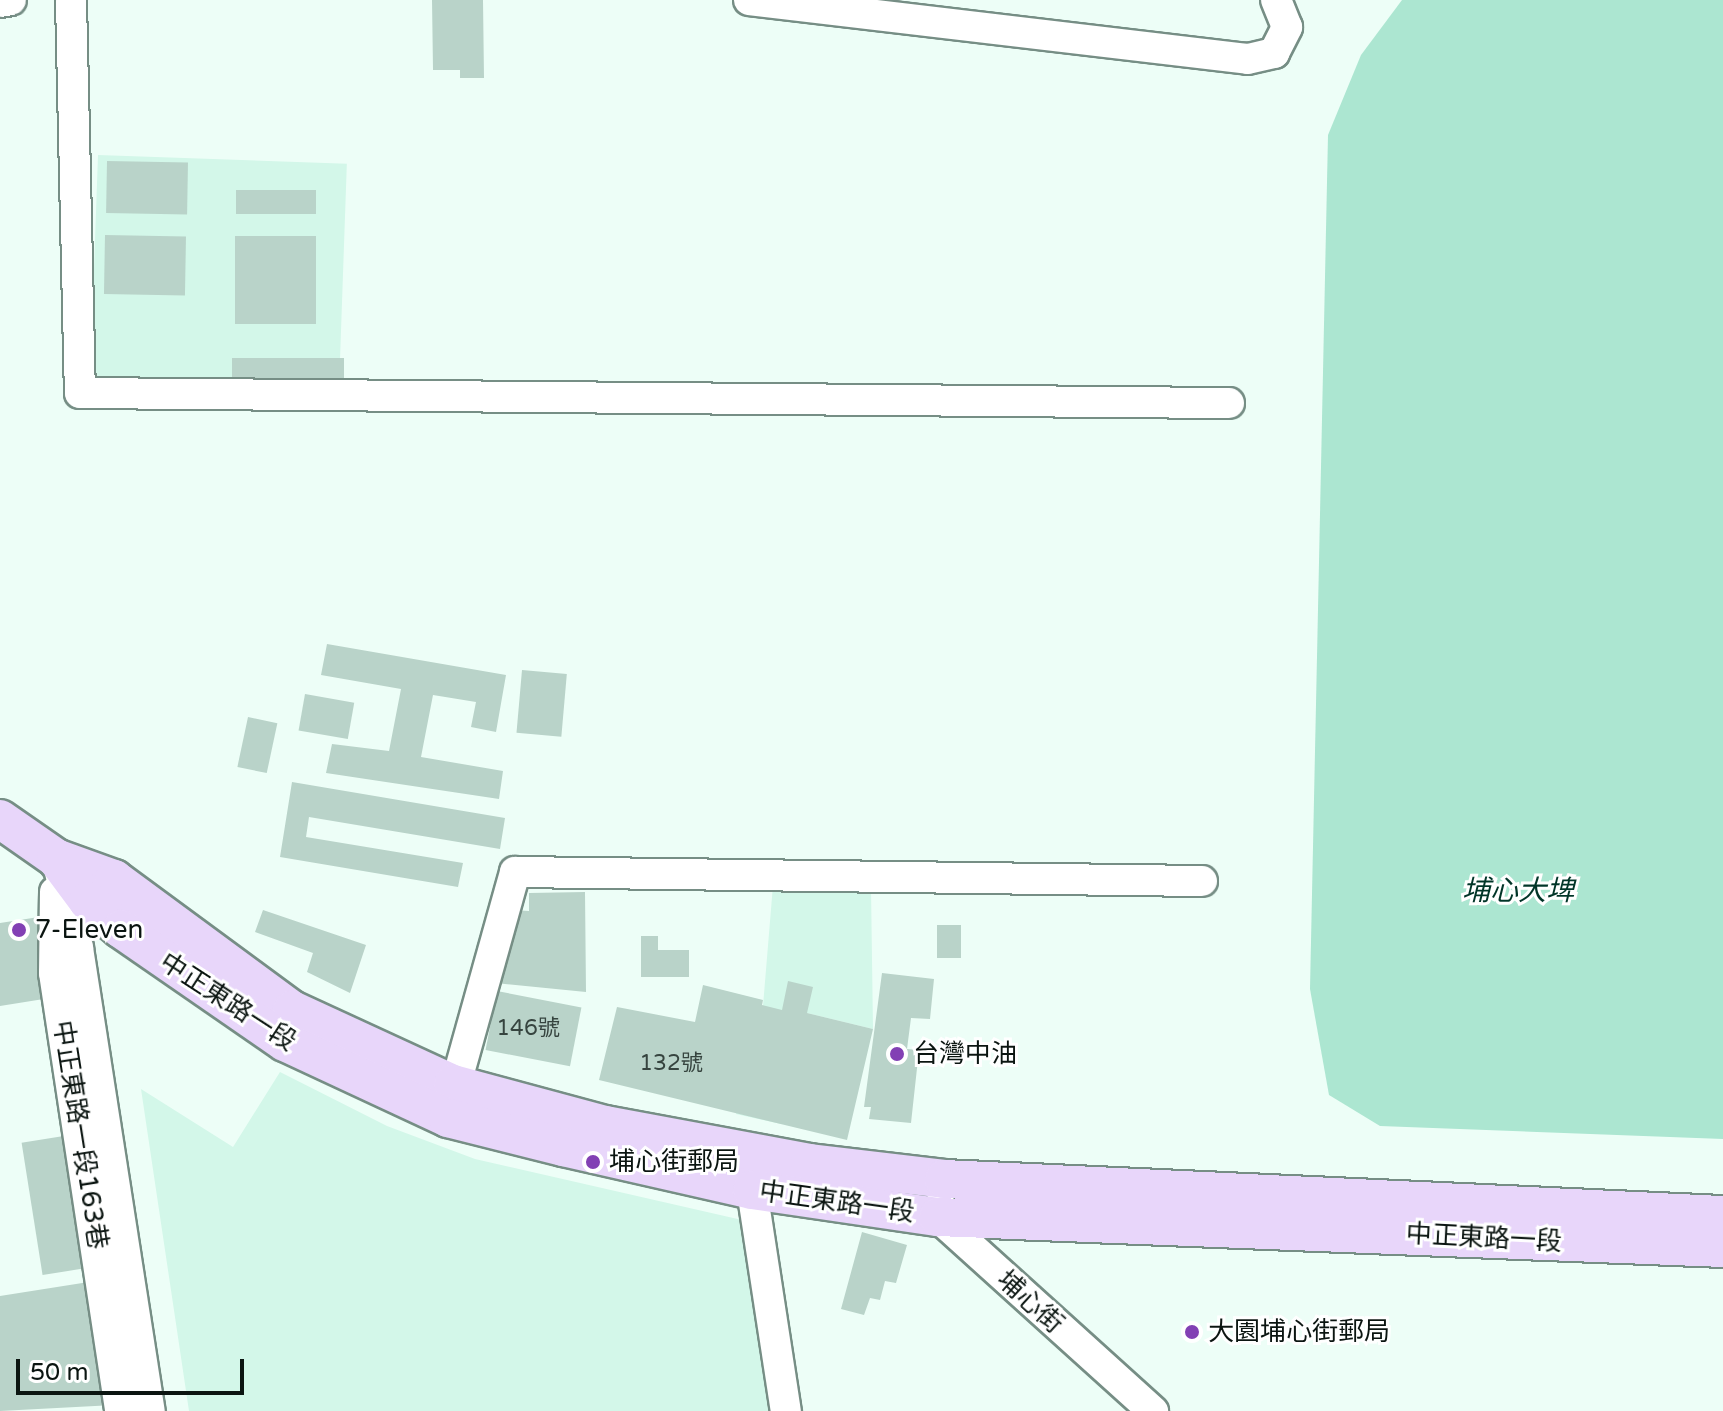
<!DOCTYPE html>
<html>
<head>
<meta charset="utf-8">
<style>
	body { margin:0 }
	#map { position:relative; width:1723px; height:1411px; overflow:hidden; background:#edfef7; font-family:"Varela Round","Noto Sans TC",sans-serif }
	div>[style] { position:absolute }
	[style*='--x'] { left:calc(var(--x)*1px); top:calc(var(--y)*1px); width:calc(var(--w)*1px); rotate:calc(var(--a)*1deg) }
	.built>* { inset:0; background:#d3f7e9; transform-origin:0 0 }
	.water>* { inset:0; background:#ace6d1 }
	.building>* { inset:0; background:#b9d3c9; transform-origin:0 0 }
	.roads { filter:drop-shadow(2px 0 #768e85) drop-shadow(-2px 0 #768e85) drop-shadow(0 2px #768e85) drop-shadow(0 -2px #768e85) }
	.minor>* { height:30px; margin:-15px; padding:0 15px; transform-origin:15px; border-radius:15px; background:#fff }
	.major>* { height:38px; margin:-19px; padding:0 19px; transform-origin:19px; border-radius:19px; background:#e8d6fa }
	.dots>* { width:22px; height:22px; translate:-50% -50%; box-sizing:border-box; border:4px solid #fff; border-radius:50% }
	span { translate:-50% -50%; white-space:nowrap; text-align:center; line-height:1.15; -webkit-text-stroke:6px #fff; paint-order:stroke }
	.number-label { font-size:22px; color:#36443f }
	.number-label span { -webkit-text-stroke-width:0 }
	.poi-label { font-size:26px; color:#0b1511 }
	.left { translate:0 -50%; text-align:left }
	.street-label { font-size:26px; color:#0b1511 }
	.water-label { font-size:28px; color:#013528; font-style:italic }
	.scale { position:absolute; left:16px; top:1359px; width:228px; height:36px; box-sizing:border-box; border:4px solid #0b1511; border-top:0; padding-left:10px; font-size:24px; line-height:28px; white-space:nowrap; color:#0b1511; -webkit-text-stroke:6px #fff; paint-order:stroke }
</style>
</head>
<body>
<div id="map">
	<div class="built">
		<i style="left:98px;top:155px;width:249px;height:229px;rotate:2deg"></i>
		<i style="clip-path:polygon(773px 885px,871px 888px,873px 1029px,807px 1013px,781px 1124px,736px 1114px,763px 1006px)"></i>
		<i style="clip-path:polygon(280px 1072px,387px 1126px,475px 1159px,742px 1220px,772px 1411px,189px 1411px,141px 1089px,233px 1147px)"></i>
	</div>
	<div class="water">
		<i style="clip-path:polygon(1402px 0,1723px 0,1723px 1139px,1380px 1126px,1329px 1095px,1310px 989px,1328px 135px,1361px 55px)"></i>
	</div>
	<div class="building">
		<i style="clip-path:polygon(432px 0,483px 0,484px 78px,460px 78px,460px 70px,433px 70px)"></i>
		<i style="left:107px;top:161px;width:81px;height:52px;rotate:1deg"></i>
		<i style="left:236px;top:190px;width:80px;height:24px"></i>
		<i style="left:105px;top:235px;width:81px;height:59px;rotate:1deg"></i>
		<i style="left:235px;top:236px;width:81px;height:88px"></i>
		<i style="left:232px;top:358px;width:112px;height:24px"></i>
		<i style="clip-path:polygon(327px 644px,506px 675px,496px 732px,471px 727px,476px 702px,433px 695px,421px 757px,503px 771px,499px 799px,326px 773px,332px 744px,389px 751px,401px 689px,321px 675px)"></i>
		<i style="left:522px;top:670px;width:45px;height:63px;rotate:5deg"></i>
		<i style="left:305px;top:694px;width:50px;height:37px;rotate:10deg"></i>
		<i style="left:248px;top:717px;width:30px;height:51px;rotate:12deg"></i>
		<i style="clip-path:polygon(292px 782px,505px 818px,500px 849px,309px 817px,306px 837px,463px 863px,458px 887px,280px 857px)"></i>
		<i style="clip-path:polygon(585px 892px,586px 992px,495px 983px,512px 910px,529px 911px,529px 893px)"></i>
		<i style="clip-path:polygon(263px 910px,366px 945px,350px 993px,307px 972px,313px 953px,255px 932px)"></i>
		<i style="clip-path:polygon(39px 917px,50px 998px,0 1006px,0 923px)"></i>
		<i style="left:937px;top:925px;width:24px;height:33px"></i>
		<i style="clip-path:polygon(641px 936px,658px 936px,658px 950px,689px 950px,689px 977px,641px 977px)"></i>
		<i style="clip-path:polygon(882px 973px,934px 979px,930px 1019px,911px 1018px,907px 1049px,919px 1050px,911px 1123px,869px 1119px,871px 1107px,864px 1107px)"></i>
		<i style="clip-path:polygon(788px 981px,813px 987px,807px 1013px,873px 1029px,847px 1140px,599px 1080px,617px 1007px,695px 1022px,703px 985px,763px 1000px,762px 1005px,782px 1010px)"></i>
		<i style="left:497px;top:991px;width:86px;height:60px;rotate:11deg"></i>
		<i style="left:70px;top:1135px;width:134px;height:49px;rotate:81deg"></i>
		<i style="clip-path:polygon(862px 1232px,907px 1245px,896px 1283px,885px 1281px,880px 1300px,870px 1298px,864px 1315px,841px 1309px)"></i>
		<i style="clip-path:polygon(95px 1281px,114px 1405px,0 1411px,0 1296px)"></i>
	</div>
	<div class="roads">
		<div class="minor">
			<i style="--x:71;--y:0;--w:393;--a:88.7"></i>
			<i style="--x:80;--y:393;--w:1149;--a:0.5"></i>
			<i style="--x:749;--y:0;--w:502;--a:6.74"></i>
			<i style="--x:1248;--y:59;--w:27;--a:-13"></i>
			<i style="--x:1274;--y:53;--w:29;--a:-63"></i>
			<i style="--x:1287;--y:27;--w:29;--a:-112"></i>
			<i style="--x:0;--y:2;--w:11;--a:-10"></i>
			<i style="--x:59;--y:868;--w:82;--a:76.6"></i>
			<i style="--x:78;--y:948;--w:469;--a:81.2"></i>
			<i style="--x:55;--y:892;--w:81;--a:90.7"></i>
			<i style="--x:54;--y:973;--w:443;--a:81.4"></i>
			<i style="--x:450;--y:1105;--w:242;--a:-74.4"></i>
			<i style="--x:515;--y:872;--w:687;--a:0.75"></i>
			<i style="--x:752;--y:1190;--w:224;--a:81.3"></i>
			<i style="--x:940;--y:1205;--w:12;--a:99"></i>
			<i style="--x:938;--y:1217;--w:290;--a:42.1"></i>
		</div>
		<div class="major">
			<i style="--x:0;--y:819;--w:68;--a:34.9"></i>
			<i style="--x:56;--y:858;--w:62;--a:19.9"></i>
			<i style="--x:114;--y:879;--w:221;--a:36.4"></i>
			<i style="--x:292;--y:1010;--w:177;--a:24.7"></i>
			<i style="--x:453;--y:1084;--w:157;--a:15.1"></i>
			<i style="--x:605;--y:1125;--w:208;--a:10.5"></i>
			<i style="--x:810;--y:1163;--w:135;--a:6.8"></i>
			<i style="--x:944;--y:1179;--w:780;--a:2.65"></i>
			<i style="--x:56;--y:858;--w:54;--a:53.3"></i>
			<i style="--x:88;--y:901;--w:43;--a:40.3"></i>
			<i style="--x:121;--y:929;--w:199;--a:34.6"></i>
			<i style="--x:285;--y:1042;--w:180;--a:25"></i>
			<i style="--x:448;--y:1118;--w:119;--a:14.2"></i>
			<i style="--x:563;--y:1147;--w:194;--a:12.8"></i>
			<i style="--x:752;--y:1190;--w:188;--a:8.3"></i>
			<i style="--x:938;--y:1217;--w:786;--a:2.26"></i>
		</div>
	</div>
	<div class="dots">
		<i style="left:19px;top:930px;background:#8240b4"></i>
		<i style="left:897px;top:1054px;background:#8240b4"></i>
		<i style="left:593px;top:1162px;background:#8240b4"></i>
		<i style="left:1192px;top:1332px;background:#8240b4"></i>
	</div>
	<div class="number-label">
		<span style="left:528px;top:1029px">146號</span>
		<span style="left:671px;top:1064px">132號</span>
	</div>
	<div class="poi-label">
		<span class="left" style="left:35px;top:930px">7-Eleven</span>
		<span class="left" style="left:913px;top:1054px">台灣中油</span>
		<span class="left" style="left:609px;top:1162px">埔心街郵局</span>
		<span class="left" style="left:1208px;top:1332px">大園埔心街郵局</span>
	</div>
	<div class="street-label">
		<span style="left:228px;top:1002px;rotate:33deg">中正東路一段</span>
		<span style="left:80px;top:1135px;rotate:81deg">中正東路一段163巷</span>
		<span style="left:837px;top:1202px;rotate:8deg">中正東路一段</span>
		<span style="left:1484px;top:1238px;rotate:3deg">中正東路一段</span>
		<span style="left:1030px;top:1302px;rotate:42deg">埔心街</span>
	</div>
	<div class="water-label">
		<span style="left:1518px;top:891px">埔心大埤</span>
	</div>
	<div class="scale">50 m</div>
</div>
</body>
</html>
